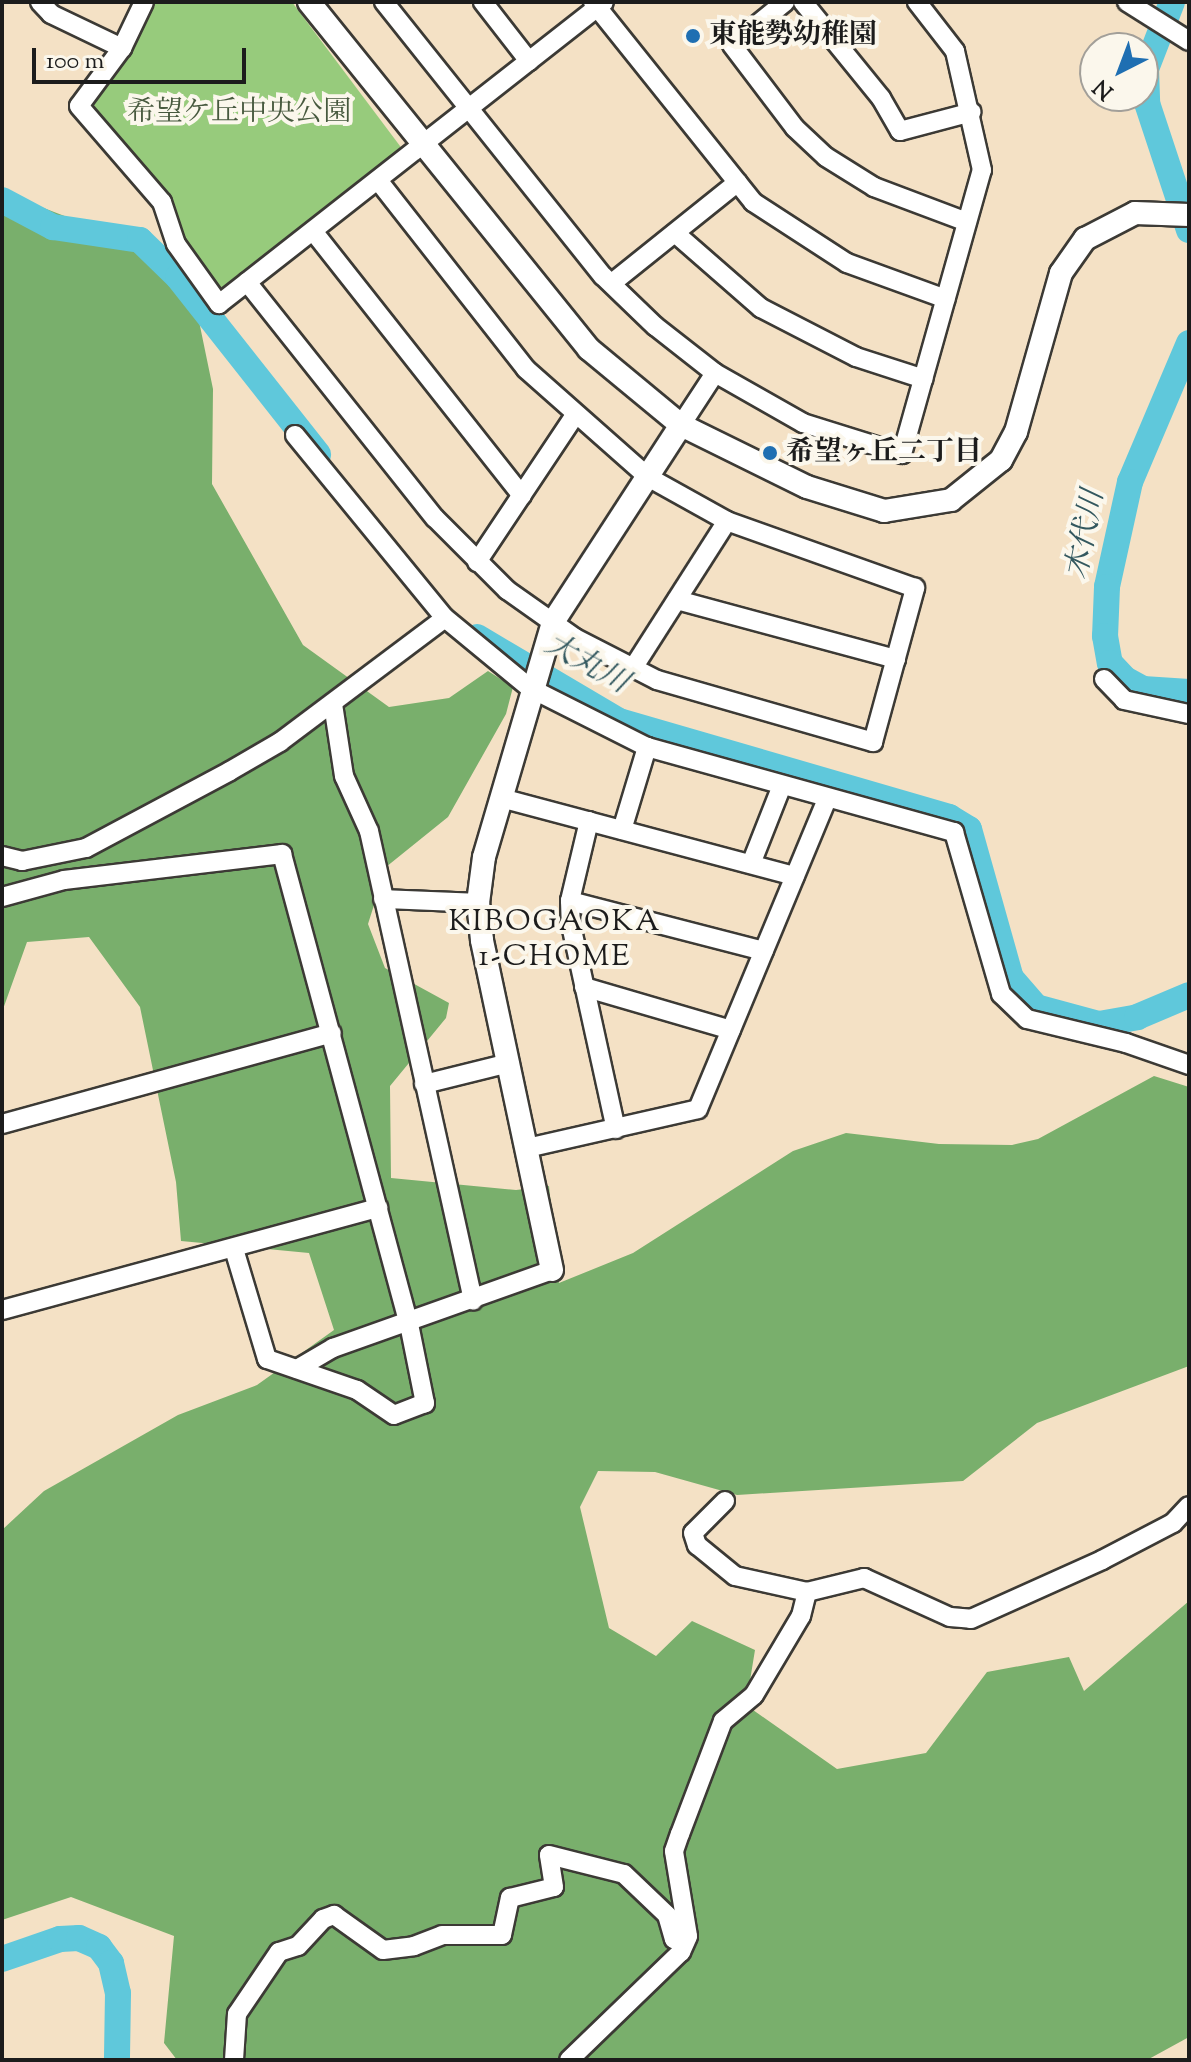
<!DOCTYPE html>
<html>
<head>
<meta charset="utf-8">
<style>
	body { margin:0 }
	#map { position:relative; width:1191px; height:2062px; overflow:hidden; background:#f4e1c5; font-family:"Sorts Mill Goudy","Noto Serif JP",serif }
	div>[style] { position:absolute }
	[style*='--x'] { left:calc(var(--x)*1px); top:calc(var(--y)*1px); width:calc(var(--w)*1px); rotate:calc(var(--a)*1deg) }
	.green>* { inset:0; background:#97cb7c }
	.forest>* { inset:0; background:#79af6c }
	.river>* { height:26px; margin:-13px; padding:0 13px; transform-origin:13px; border-radius:13px; background:#5fc8db }
	.roads { filter:drop-shadow(2px 0 #3c3a35) drop-shadow(-2px 0 #3c3a35) drop-shadow(0 2px #3c3a35) drop-shadow(0 -2px #3c3a35) }
	.minor>* { height:18px; margin:-9px; padding:0 9px; transform-origin:9px; border-radius:9px; background:#fff }
	.tertiary>* { height:22px; margin:-11px; padding:0 11px; transform-origin:11px; border-radius:11px; background:#fff }
	.dots>* { width:22px; height:22px; translate:-50% -50%; box-sizing:border-box; border:4px solid #fbf7ec; border-radius:50% }
	span { translate:-50% -50%; white-space:nowrap; text-align:center; line-height:1.15; -webkit-text-stroke:8px #fbf7ec; paint-order:stroke }
	.poi-label { font-size:28px; color:#1c1c1c; font-weight:700 }
	.left { translate:0 -50%; text-align:left }
	.park-label { font-size:28px; color:#47593e }
	.water-label { font-size:30px; color:#33585f; font-style:italic }
	.neighbourhood-label { font-size:30px; color:#1c1c1c; letter-spacing:2px }
	.frame { position:absolute; inset:0; border:4px solid #1c1c1c; pointer-events:none }
	.north { position:absolute; left:1079px; top:32px; width:80px; height:80px; box-sizing:border-box; background:#fbf7ec; border:2px solid #a29f99; border-radius:50%; rotate:222deg; font-size:22px; font-weight:700; line-height:32px; text-align:center; color:#1c1c1c }
	.north::after { content:''; display:block; margin:auto; width:28px; height:36px; background:#1f6fb2; clip-path:polygon(50% 0,100% 100%,50% 72%,0 100%) }
	.scale { position:absolute; left:32px; top:48px; width:214px; height:36px; box-sizing:border-box; border:4px solid #1c1c1c; border-top:0; padding-left:10px; font-size:24px; line-height:28px; white-space:nowrap; color:#1c1c1c; -webkit-text-stroke:6px #fbf7ec; paint-order:stroke }
</style>
</head>
<body>
<div id="map">
	<div class="green">
		<i style="clip-path:polygon(154px 2px,292px 2px,403px 150px,225px 294px,181px 242px,92px 110px,92px 101px,125px 58px)"></i>
	</div>
	<div class="forest">
		<i style="clip-path:polygon(2px 192px,187px 263px,213px 389px,212px 484px,303px 645px,389px 707px,449px 698px,488px 671px,513px 687px,506px 714px,448px 817px,386px 867px,368px 924px,385px 968px,449px 1003px,446px 1018px,390px 1086px,391px 1178px,516px 1190px,549px 1186px,559px 1283px,633px 1253px,793px 1151px,846px 1133px,939px 1144px,1012px 1145px,1038px 1139px,1154px 1076px,1189px 1087px,1189px 1366px,1037px 1423px,963px 1481px,737px 1495px,655px 1472px,598px 1471px,580px 1507px,609px 1628px,656px 1656px,692px 1621px,755px 1650px,746px 1705px,837px 1769px,926px 1753px,987px 1672px,1069px 1657px,1084px 1691px,1189px 1601px,1189px 2037px,1147px 2060px,177px 2060px,164px 2043px,174px 1936px,71px 1897px,2px 1920px,2px 1530px,44px 1491px,178px 1415px,257px 1385px,334px 1330px,309px 1253px,181px 1241px,176px 1182px,140px 1007px,89px 937px,27px 942px,2px 1012px)"></i>
	</div>
	<div class="river">
		<i style="--x:1172;--y:2;--w:72;--a:111.2"></i>
		<i style="--x:1146;--y:69;--w:34;--a:88"></i>
		<i style="--x:1147;--y:103;--w:134;--a:71.7"></i>
		<i style="--x:2;--y:200;--w:58;--a:27.9"></i>
		<i style="--x:53;--y:227;--w:88;--a:8.5"></i>
		<i style="--x:140;--y:240;--w:53;--a:44.2"></i>
		<i style="--x:178;--y:277;--w:226;--a:51.7"></i>
		<i style="--x:1189;--y:343;--w:151;--a:113"></i>
		<i style="--x:1130;--y:482;--w:107;--a:102.4"></i>
		<i style="--x:1107;--y:587;--w:49;--a:92.3"></i>
		<i style="--x:1105;--y:636;--w:27;--a:80"></i>
		<i style="--x:1110;--y:663;--w:22;--a:47"></i>
		<i style="--x:1125;--y:679;--w:21;--a:29"></i>
		<i style="--x:1143;--y:689;--w:46;--a:3.7"></i>
		<i style="--x:477;--y:637;--w:165;--a:30.6"></i>
		<i style="--x:619;--y:721;--w:344;--a:16.2"></i>
		<i style="--x:949;--y:817;--w:23;--a:31"></i>
		<i style="--x:969;--y:829;--w:155;--a:74.3"></i>
		<i style="--x:1011;--y:978;--w:38;--a:49"></i>
		<i style="--x:1036;--y:1007;--w:65;--a:15.1"></i>
		<i style="--x:1099;--y:1024;--w:39;--a:-10"></i>
		<i style="--x:1137;--y:1017;--w:56;--a:-22.9"></i>
		<i style="--x:2;--y:1959;--w:61;--a:-19"></i>
		<i style="--x:60;--y:1939;--w:19;--a:-3"></i>
		<i style="--x:79;--y:1938;--w:22;--a:24"></i>
		<i style="--x:99;--y:1947;--w:20;--a:53"></i>
		<i style="--x:111;--y:1963;--w:31;--a:77"></i>
		<i style="--x:118;--y:1993;--w:67;--a:90.9"></i>
	</div>
	<div class="roads">
		<div class="minor">
			<i style="--x:40;--y:2;--w:16;--a:47"></i>
			<i style="--x:51;--y:14;--w:79;--a:25.6"></i>
			<i style="--x:122;--y:48;--w:72;--a:126.6"></i>
			<i style="--x:79;--y:106;--w:127;--a:49.2"></i>
			<i style="--x:162;--y:202;--w:44;--a:71.6"></i>
			<i style="--x:176;--y:244;--w:74;--a:54.4"></i>
			<i style="--x:219;--y:304;--w:489;--a:-38.1"></i>
			<i style="--x:384;--y:2;--w:351;--a:51.4"></i>
			<i style="--x:603;--y:276;--w:72;--a:43.9"></i>
			<i style="--x:655;--y:326;--w:76;--a:38.1"></i>
			<i style="--x:715;--y:373;--w:101;--a:29.6"></i>
			<i style="--x:803;--y:423;--w:104;--a:17.4"></i>
			<i style="--x:902;--y:454;--w:295;--a:-74.3"></i>
			<i style="--x:982;--y:170;--w:122;--a:-102.8"></i>
			<i style="--x:955;--y:51;--w:62;--a:-127.8"></i>
			<i style="--x:483;--y:2;--w:75;--a:52.1"></i>
			<i style="--x:593;--y:2;--w:256;--a:51.3"></i>
			<i style="--x:753;--y:202;--w:112;--a:33"></i>
			<i style="--x:847;--y:263;--w:105;--a:20"></i>
			<i style="--x:785;--y:2;--w:68;--a:140.9"></i>
			<i style="--x:732;--y:45;--w:104;--a:52.8"></i>
			<i style="--x:795;--y:128;--w:42;--a:43.1"></i>
			<i style="--x:826;--y:157;--w:57;--a:32"></i>
			<i style="--x:874;--y:187;--w:99;--a:20.6"></i>
			<i style="--x:803;--y:2;--w:124;--a:50.9"></i>
			<i style="--x:881;--y:98;--w:38;--a:60"></i>
			<i style="--x:900;--y:131;--w:74;--a:-14.8"></i>
			<i style="--x:1127;--y:2;--w:73;--a:32.2"></i>
			<i style="--x:122;--y:48;--w:51;--a:-64.4"></i>
			<i style="--x:313;--y:231;--w:337;--a:51.7"></i>
			<i style="--x:675;--y:233;--w:114;--a:41.1"></i>
			<i style="--x:761;--y:308;--w:107;--a:27.3"></i>
			<i style="--x:856;--y:357;--w:71;--a:17.9"></i>
			<i style="--x:247;--y:282;--w:302;--a:51.5"></i>
			<i style="--x:435;--y:518;--w:102;--a:45"></i>
			<i style="--x:507;--y:590;--w:83;--a:35.2"></i>
			<i style="--x:575;--y:638;--w:92;--a:27.1"></i>
			<i style="--x:657;--y:680;--w:225;--a:16"></i>
			<i style="--x:873;--y:742;--w:160;--a:-74.7"></i>
			<i style="--x:915;--y:588;--w:200;--a:-160.4"></i>
			<i style="--x:727;--y:521;--w:90;--a:-150.9"></i>
			<i style="--x:648;--y:477;--w:163;--a:-138.5"></i>
			<i style="--x:526;--y:369;--w:240;--a:-128.1"></i>
			<i style="--x:612;--y:283;--w:161;--a:-38.7"></i>
			<i style="--x:681;--y:425;--w:62;--a:-56.8"></i>
			<i style="--x:295;--y:435;--w:237;--a:50.7"></i>
			<i style="--x:445;--y:618;--w:110;--a:39.5"></i>
			<i style="--x:530;--y:688;--w:131;--a:26.8"></i>
			<i style="--x:647;--y:747;--w:319;--a:15.5"></i>
			<i style="--x:954;--y:832;--w:169;--a:73.8"></i>
			<i style="--x:1001;--y:994;--w:36;--a:44"></i>
			<i style="--x:1027;--y:1019;--w:102;--a:13.6"></i>
			<i style="--x:1126;--y:1043;--w:67;--a:19.2"></i>
			<i style="--x:477;--y:562;--w:177;--a:-56.3"></i>
			<i style="--x:677;--y:600;--w:227;--a:15.1"></i>
			<i style="--x:633;--y:668;--w:174;--a:-57.4"></i>
			<i style="--x:1104;--y:679;--w:29;--a:46"></i>
			<i style="--x:1124;--y:700;--w:66;--a:12.2"></i>
			<i style="--x:333;--y:704;--w:73;--a:81.3"></i>
			<i style="--x:344;--y:776;--w:60;--a:65.6"></i>
			<i style="--x:369;--y:831;--w:481;--a:77.5"></i>
			<i style="--x:501;--y:798;--w:304;--a:14.9"></i>
			<i style="--x:589;--y:821;--w:82;--a:103.4"></i>
			<i style="--x:570;--y:901;--w:24;--a:88"></i>
			<i style="--x:571;--y:925;--w:209;--a:77.6"></i>
			<i style="--x:622;--y:830;--w:87;--a:-73.2"></i>
			<i style="--x:2;--y:856;--w:21;--a:14"></i>
			<i style="--x:22;--y:861;--w:65;--a:-11.5"></i>
			<i style="--x:86;--y:848;--w:163;--a:-28.1"></i>
			<i style="--x:230;--y:771;--w:58;--a:-30.1"></i>
			<i style="--x:280;--y:742;--w:206;--a:-36.9"></i>
			<i style="--x:751;--y:864;--w:82;--a:-68.5"></i>
			<i style="--x:2;--y:897;--w:64;--a:-15.3"></i>
			<i style="--x:64;--y:880;--w:220;--a:-6.8"></i>
			<i style="--x:282;--y:854;--w:487;--a:74.9"></i>
			<i style="--x:409;--y:1324;--w:81;--a:78.6"></i>
			<i style="--x:425;--y:1403;--w:33;--a:159"></i>
			<i style="--x:394;--y:1415;--w:45;--a:-146"></i>
			<i style="--x:357;--y:1390;--w:95;--a:-161"></i>
			<i style="--x:267;--y:1359;--w:115;--a:-106.7"></i>
			<i style="--x:383;--y:899;--w:95;--a:2.4"></i>
			<i style="--x:570;--y:901;--w:200;--a:14.5"></i>
			<i style="--x:584;--y:987;--w:153;--a:16.3"></i>
			<i style="--x:424;--y:1084;--w:88;--a:-13.9"></i>
			<i style="--x:2;--y:1124;--w:342;--a:-15.4"></i>
			<i style="--x:527;--y:1148;--w:175;--a:-12.8"></i>
			<i style="--x:698;--y:1109;--w:334;--a:-67.4"></i>
			<i style="--x:2;--y:1310;--w:390;--a:-15.2"></i>
			<i style="--x:297;--y:1369;--w:42;--a:-30.3"></i>
			<i style="--x:333;--y:1348;--w:232;--a:-19.6"></i>
			<i style="--x:725;--y:1501;--w:45;--a:135"></i>
			<i style="--x:693;--y:1533;--w:13;--a:72"></i>
			<i style="--x:697;--y:1545;--w:49;--a:39.2"></i>
			<i style="--x:735;--y:1576;--w:74;--a:12.5"></i>
			<i style="--x:807;--y:1592;--w:59;--a:-13.8"></i>
			<i style="--x:864;--y:1578;--w:94;--a:24.4"></i>
			<i style="--x:950;--y:1617;--w:21;--a:5"></i>
			<i style="--x:971;--y:1619;--w:144;--a:-24.2"></i>
			<i style="--x:1102;--y:1560;--w:80;--a:-27.5"></i>
			<i style="--x:1173;--y:1523;--w:23;--a:-47"></i>
			<i style="--x:234;--y:2060;--w:46;--a:-86.3"></i>
			<i style="--x:237;--y:2014;--w:75;--a:-55.9"></i>
			<i style="--x:279;--y:1952;--w:20;--a:-18"></i>
			<i style="--x:298;--y:1946;--w:37;--a:-47"></i>
			<i style="--x:323;--y:1919;--w:12;--a:-20"></i>
			<i style="--x:334;--y:1915;--w:60;--a:35.5"></i>
			<i style="--x:383;--y:1950;--w:31;--a:-7"></i>
			<i style="--x:414;--y:1946;--w:30;--a:-21"></i>
			<i style="--x:442;--y:1935;--w:60;--a:0"></i>
			<i style="--x:502;--y:1935;--w:38;--a:-78"></i>
			<i style="--x:510;--y:1898;--w:45;--a:-14"></i>
			<i style="--x:554;--y:1887;--w:32;--a:-99"></i>
			<i style="--x:549;--y:1855;--w:77;--a:14.2"></i>
			<i style="--x:624;--y:1874;--w:59;--a:43.6"></i>
			<i style="--x:667;--y:1915;--w:25;--a:74"></i>
			<i style="--x:674;--y:1939;--w:11;--a:27"></i>
			<i style="--x:569;--y:2060;--w:156;--a:-44"></i>
			<i style="--x:681;--y:1952;--w:17;--a:-66"></i>
			<i style="--x:688;--y:1936;--w:86;--a:-99.4"></i>
			<i style="--x:674;--y:1851;--w:18;--a:-71"></i>
			<i style="--x:680;--y:1834;--w:121;--a:-69.2"></i>
			<i style="--x:723;--y:1721;--w:40;--a:-40"></i>
			<i style="--x:754;--y:1695;--w:92;--a:-59.3"></i>
			<i style="--x:801;--y:1616;--w:25;--a:-76"></i>
		</div>
		<div class="tertiary">
			<i style="--x:309;--y:2;--w:446;--a:51.1"></i>
			<i style="--x:589;--y:349;--w:119;--a:39.6"></i>
			<i style="--x:681;--y:425;--w:140;--a:26.2"></i>
			<i style="--x:807;--y:487;--w:81;--a:17.3"></i>
			<i style="--x:884;--y:511;--w:68;--a:-9.3"></i>
			<i style="--x:951;--y:500;--w:64;--a:-38.7"></i>
			<i style="--x:1001;--y:460;--w:32;--a:-62"></i>
			<i style="--x:1016;--y:432;--w:165;--a:-74.2"></i>
			<i style="--x:1061;--y:273;--w:42;--a:-54.8"></i>
			<i style="--x:1085;--y:239;--w:56;--a:-27.5"></i>
			<i style="--x:1135;--y:213;--w:54;--a:2.1"></i>
			<i style="--x:552;--y:1270;--w:337;--a:-102"></i>
			<i style="--x:482;--y:940;--w:37;--a:-96"></i>
			<i style="--x:478;--y:903;--w:46;--a:-82.6"></i>
			<i style="--x:484;--y:857;--w:245;--a:-73.6"></i>
			<i style="--x:553;--y:622;--w:235;--a:-57"></i>
		</div>
	</div>
	<div class="dots">
		<i style="left:693px;top:36px;background:#1f6fb2"></i>
		<i style="left:770px;top:453px;background:#1f6fb2"></i>
	</div>
	<div class="poi-label">
		<span class="left" style="left:709px;top:36px">東能勢幼稚園</span>
		<span class="left" style="left:786px;top:453px">希望ヶ丘二丁目</span>
	</div>
	<div class="park-label">
		<span style="left:239px;top:113px">希望ケ丘中央公園</span>
	</div>
	<div class="water-label">
		<span style="left:1087px;top:535px;rotate:-79deg">木代川</span>
		<span style="left:586px;top:665px;rotate:29deg">大丸川</span>
	</div>
	<div class="neighbourhood-label">
		<span style="left:555px;top:940px">KIBOGAOKA<br>1-CHOME</span>
	</div>
	<div class="frame"></div>
	<div class="north">N</div>
	<div class="scale">100 m</div>
</div>
</body>
</html>
